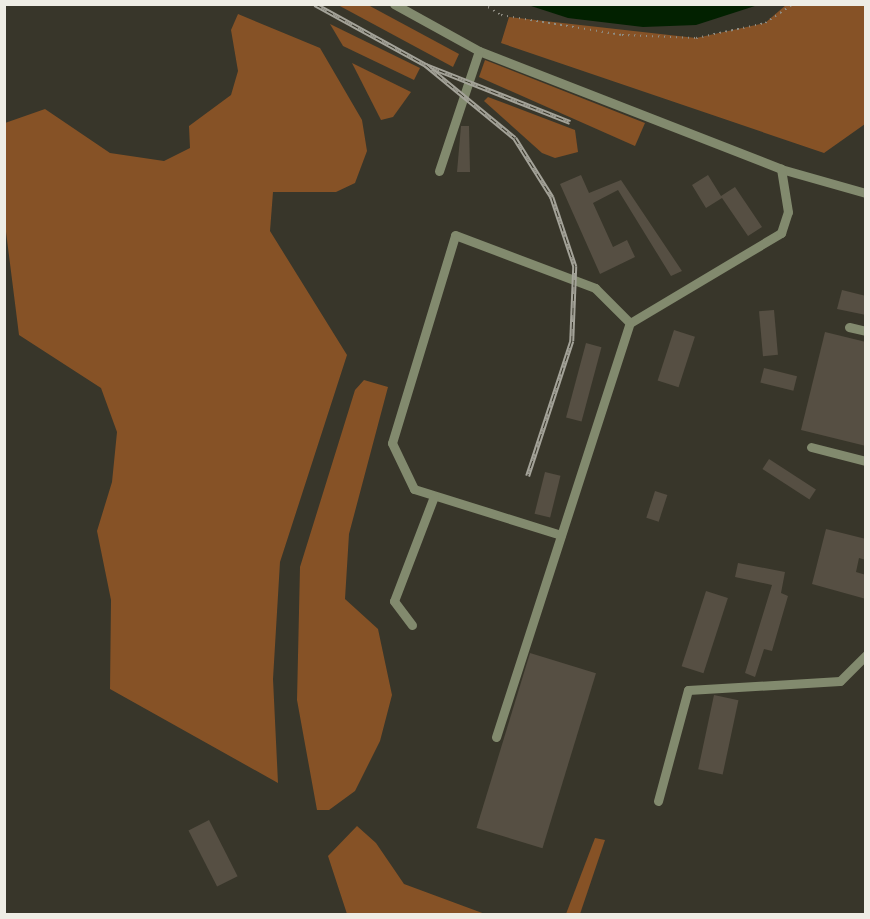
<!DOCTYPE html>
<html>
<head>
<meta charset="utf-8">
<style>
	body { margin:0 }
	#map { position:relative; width:870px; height:919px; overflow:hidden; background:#38362a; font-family:Manrope,sans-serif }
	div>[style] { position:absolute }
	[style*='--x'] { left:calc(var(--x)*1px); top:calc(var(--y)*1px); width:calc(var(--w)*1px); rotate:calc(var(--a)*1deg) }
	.green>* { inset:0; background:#865226 }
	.water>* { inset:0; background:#022100 }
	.building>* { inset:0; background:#564f43; transform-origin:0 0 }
	.path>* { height:1.5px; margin-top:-0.75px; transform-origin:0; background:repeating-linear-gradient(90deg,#8f8d83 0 1.5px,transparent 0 6px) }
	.minor>* { height:9px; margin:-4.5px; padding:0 4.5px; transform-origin:4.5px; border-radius:4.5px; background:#828a6e }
	.rail>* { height:4.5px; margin-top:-2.25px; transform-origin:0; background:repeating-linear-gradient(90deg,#38362a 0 7px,#a4a399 0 14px); box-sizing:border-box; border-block:2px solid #a4a399 }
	span { translate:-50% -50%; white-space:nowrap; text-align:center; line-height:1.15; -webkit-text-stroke:6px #38362a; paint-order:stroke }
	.frame { position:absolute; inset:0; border:6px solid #eeede5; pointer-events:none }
</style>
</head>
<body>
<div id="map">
	<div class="green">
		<i style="clip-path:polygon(338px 5px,368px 5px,459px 54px,453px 67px)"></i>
		<i style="clip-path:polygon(786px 5px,865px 5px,865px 124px,824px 153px,501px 43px,509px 17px,696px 38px,765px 23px)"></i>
		<i style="clip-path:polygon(238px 14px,320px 48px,362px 120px,367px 151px,355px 183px,336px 192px,273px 192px,270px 231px,347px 355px,280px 562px,273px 679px,278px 783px,110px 689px,111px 600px,97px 531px,112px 482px,117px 432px,101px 388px,19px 335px,4px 216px,5px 123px,45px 109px,110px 153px,164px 161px,190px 148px,189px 126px,231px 95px,238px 71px,231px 30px)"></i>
		<i style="clip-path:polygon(330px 24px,420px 68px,414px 80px,343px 46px)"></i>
		<i style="clip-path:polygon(485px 60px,645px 123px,635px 146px,479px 77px)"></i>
		<i style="clip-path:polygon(352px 63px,411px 92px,393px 117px,381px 120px)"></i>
		<i style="clip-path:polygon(488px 97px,575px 130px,578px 152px,555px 158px,542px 153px,484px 101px)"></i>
		<i style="clip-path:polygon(364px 380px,388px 387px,349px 534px,345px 599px,378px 629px,392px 695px,380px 741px,355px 791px,329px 810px,317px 810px,297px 700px,300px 567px,355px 390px)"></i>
		<i style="clip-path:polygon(357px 826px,376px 843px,404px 884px,485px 914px,347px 914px,328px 856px)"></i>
		<i style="clip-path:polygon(595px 838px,605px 840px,580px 914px,566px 914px)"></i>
	</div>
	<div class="water">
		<i style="clip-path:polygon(528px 5px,758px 5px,696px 25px,643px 27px,568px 18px)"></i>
	</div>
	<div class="building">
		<i style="clip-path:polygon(461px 126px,469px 126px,470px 172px,457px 172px)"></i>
		<i style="clip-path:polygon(581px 175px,589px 193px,621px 180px,682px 271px,671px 276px,618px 190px,593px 203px,613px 247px,627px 240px,635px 257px,600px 274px,560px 184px)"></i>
		<i style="clip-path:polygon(708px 175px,721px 196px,735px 187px,762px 227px,748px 236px,722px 198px,706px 208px,692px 185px)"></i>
		<i style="clip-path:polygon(842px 290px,866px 296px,866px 315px,837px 309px)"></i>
		<i style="left:774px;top:310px;width:45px;height:15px;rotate:85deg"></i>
		<i style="left:674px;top:330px;width:22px;height:53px;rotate:18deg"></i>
		<i style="clip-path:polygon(825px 332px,866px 342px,866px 446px,801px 430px)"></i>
		<i style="left:586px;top:343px;width:16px;height:77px;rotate:15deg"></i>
		<i style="left:764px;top:368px;width:34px;height:15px;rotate:14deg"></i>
		<i style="left:769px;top:459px;width:56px;height:12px;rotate:33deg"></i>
		<i style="left:545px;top:472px;width:16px;height:43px;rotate:14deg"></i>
		<i style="left:655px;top:491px;width:13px;height:28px;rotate:18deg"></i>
		<i style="clip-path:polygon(826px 529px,866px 539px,866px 560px,859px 558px,856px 572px,866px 575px,866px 599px,812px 584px)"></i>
		<i style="clip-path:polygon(738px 563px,785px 572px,781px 593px,788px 596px,772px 651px,764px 649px,755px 677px,745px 673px,772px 585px,735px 577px)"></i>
		<i style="left:706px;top:591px;width:23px;height:79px;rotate:18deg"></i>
		<i style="left:530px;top:653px;width:69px;height:183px;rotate:17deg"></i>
		<i style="left:714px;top:695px;width:25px;height:76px;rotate:12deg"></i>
		<i style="left:209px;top:820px;width:63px;height:23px;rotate:63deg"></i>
	</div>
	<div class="path">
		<i style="--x:483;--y:4;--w:21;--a:31"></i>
		<i style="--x:501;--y:15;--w:123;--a:9.4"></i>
		<i style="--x:622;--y:35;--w:74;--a:2.3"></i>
		<i style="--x:696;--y:38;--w:71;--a:-12.3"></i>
		<i style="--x:765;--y:23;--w:34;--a:-34"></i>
	</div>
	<div class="minor">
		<i style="--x:394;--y:4;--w:97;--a:28.9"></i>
		<i style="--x:479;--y:51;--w:324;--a:21.3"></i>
		<i style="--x:781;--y:169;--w:88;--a:15.8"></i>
		<i style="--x:439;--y:171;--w:126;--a:-71.6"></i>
		<i style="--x:849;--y:327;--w:17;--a:13"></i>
		<i style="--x:811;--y:447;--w:57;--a:14.3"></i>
		<i style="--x:561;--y:535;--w:154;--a:-162.6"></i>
		<i style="--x:414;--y:489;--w:51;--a:-115.6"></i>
		<i style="--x:392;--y:443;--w:217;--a:-73.1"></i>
		<i style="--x:455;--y:235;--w:150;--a:20.7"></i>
		<i style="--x:595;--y:288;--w:49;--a:45"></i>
		<i style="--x:412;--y:625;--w:30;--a:-127"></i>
		<i style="--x:394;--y:601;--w:112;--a:-69.1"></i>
		<i style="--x:496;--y:737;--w:435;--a:-72.1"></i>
		<i style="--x:630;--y:323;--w:176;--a:-30.8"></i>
		<i style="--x:781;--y:233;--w:22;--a:-72"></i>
		<i style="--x:788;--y:212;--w:44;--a:-99.2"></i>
		<i style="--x:658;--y:801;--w:115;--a:-74.9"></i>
		<i style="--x:688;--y:690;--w:152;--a:-3.4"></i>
		<i style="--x:840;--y:681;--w:37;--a:-45"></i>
	</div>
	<div class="rail">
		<i style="--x:315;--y:4;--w:127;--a:28.8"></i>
		<i style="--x:426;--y:65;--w:155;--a:21.6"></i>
		<i style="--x:426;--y:65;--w:115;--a:39.4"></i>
		<i style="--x:515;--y:138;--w:70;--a:57.9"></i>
		<i style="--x:552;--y:197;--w:73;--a:71.6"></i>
		<i style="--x:575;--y:266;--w:75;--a:92.3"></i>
		<i style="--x:572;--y:341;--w:142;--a:108.1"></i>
	</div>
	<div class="frame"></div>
</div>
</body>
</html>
